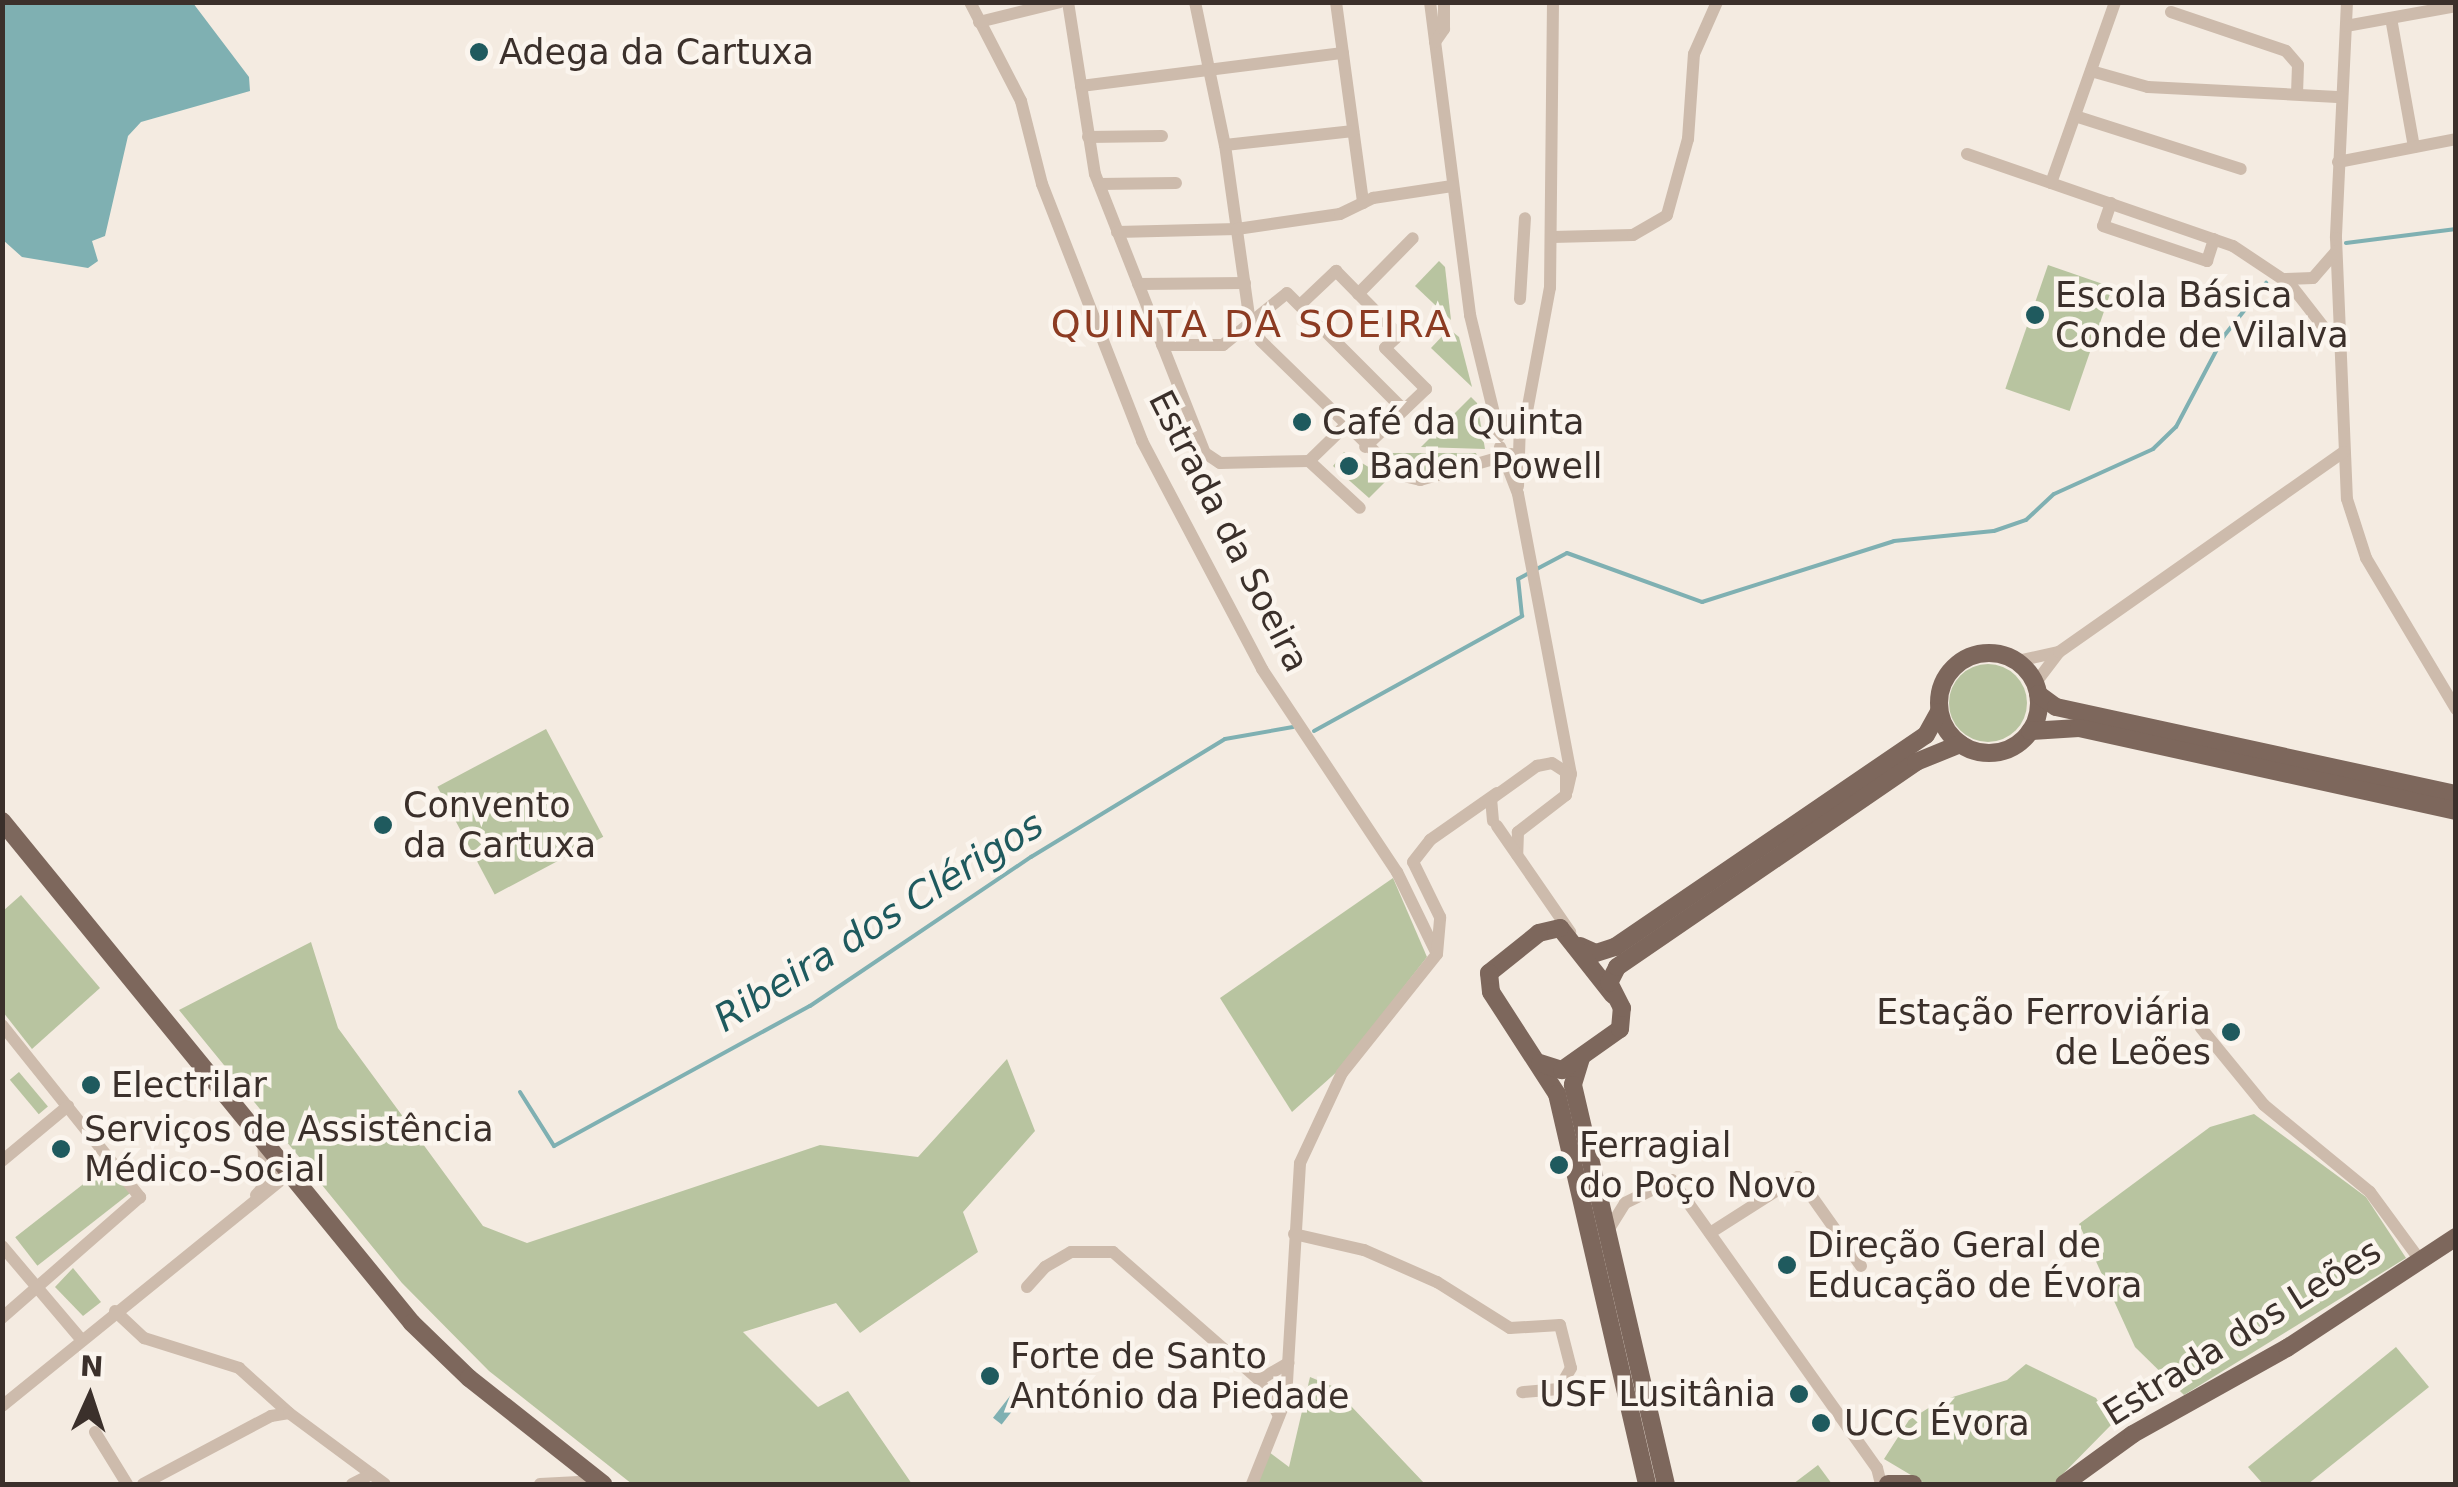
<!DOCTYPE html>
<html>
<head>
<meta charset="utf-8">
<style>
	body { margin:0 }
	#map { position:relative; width:2458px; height:1487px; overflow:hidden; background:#f4ebe1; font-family:"DejaVu Sans",sans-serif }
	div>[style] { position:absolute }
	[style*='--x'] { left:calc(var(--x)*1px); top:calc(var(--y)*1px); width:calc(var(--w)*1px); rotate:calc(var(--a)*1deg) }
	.green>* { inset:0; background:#b8c4a0; transform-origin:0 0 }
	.round { border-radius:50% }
	.water>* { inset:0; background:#7fb0b2; transform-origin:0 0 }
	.stream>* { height:4px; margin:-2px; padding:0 2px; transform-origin:2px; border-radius:2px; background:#7fb0b2 }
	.minor>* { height:12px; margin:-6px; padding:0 6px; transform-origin:6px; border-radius:6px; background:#cdbbac }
	.major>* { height:18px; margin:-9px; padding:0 9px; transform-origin:9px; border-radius:9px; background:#7d675c }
	.major>.ring { margin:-9px; padding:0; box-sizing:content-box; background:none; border:18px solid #7d675c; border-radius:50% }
	.dots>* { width:28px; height:28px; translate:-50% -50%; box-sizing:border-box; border:5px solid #fbf5ee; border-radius:50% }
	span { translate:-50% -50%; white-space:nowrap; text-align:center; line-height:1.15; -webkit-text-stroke:9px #fbf5ee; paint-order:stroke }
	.poi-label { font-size:35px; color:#3b302b }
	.left { translate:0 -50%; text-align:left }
	.right { translate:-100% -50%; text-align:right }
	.street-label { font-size:35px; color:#3b302b }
	.neighbourhood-label { font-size:38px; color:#8c3b22; letter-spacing:2.5px }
	.water-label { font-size:38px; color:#1f5a5e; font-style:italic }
	.frame { position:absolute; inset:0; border:5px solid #3b302b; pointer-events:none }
	.north { position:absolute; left:40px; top:1347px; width:100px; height:100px; -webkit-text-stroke:8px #fbf5ee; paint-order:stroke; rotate:3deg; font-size:28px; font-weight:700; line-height:40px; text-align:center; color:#3b302b }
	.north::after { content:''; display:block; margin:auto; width:35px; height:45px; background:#3b302b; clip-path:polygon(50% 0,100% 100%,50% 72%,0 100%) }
</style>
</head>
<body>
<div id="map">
	<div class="green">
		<i style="clip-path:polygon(1439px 261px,1445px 267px,1451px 320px,1415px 286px)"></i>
		<i style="left:2048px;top:265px;width:68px;height:131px;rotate:19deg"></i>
		<i style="clip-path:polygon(1449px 329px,1459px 337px,1472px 387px,1431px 348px)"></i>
		<i style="clip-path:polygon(1471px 397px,1477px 403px,1485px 449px,1421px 447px)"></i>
		<i style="clip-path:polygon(1344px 452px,1388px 479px,1369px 498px,1333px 466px)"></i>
		<i style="clip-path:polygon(1382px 453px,1476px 453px,1478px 459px,1422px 473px)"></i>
		<i class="round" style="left:1949px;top:664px;width:78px;height:78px"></i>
		<i style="left:546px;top:729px;width:122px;height:123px;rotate:62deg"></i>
		<i style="clip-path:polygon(1393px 878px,1427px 957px,1340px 1069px,1292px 1112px,1220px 998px)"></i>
		<i style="clip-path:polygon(21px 895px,100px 988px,32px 1049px,3px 1012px,3px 911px)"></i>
		<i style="clip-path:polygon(311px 942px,338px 1028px,483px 1226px,527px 1243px,820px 1145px,918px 1157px,1007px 1059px,1035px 1131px,963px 1212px,978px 1252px,860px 1333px,836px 1303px,743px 1332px,818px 1407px,848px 1391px,912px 1484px,632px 1484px,489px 1371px,402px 1283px,179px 1010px)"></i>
		<i style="left:19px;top:1072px;width:45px;height:12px;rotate:50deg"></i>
		<i style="clip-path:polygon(2254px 1114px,2366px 1197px,2406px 1258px,2184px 1395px,2135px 1347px,2079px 1224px,2210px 1127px)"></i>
		<i style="left:109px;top:1164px;width:36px;height:119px;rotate:52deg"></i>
		<i style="clip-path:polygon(73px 1268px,101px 1302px,83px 1316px,55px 1287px)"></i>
		<i style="clip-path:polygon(2396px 1347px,2429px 1387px,2308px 1484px,2263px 1484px,2248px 1467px)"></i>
		<i style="clip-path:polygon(2026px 1364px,2096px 1398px,2112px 1424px,2053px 1484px,1926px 1484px,1884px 1459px,1909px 1420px,1940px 1401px,2007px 1380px)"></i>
		<i style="clip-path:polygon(1310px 1377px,1332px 1386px,1425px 1484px,1258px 1484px,1269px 1452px,1289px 1467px)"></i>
		<i style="clip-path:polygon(1818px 1465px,1832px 1484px,1793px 1484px)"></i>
	</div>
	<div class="water">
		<i style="clip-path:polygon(2px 3px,193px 3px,249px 77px,250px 91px,141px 122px,128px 136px,105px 236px,92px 241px,98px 261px,88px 268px,22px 257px,3px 240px)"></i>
		<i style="left:1017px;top:1387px;width:11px;height:39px;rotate:38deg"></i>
	</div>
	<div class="stream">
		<i style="--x:2346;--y:243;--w:111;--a:-7.3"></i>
		<i style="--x:1314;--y:731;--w:238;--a:-28.9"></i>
		<i style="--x:1522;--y:616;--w:37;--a:-96"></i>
		<i style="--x:1518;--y:579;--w:55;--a:-28"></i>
		<i style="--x:1567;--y:553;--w:144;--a:19.9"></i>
		<i style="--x:1702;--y:602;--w:201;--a:-17.6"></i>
		<i style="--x:1894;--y:541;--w:100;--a:-5.7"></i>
		<i style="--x:1994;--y:531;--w:34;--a:-19"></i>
		<i style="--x:2026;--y:520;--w:38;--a:-43"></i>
		<i style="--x:2054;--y:494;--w:109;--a:-24.4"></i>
		<i style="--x:2153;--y:449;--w:32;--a:-44"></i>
		<i style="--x:2176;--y:427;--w:103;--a:-62.2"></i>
		<i style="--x:2224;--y:336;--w:68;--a:-51.6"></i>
		<i style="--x:520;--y:1092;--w:64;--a:57.8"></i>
		<i style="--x:554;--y:1146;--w:292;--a:-28.7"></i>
		<i style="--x:810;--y:1006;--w:267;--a:-34"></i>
		<i style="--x:1031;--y:857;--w:227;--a:-31.3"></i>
		<i style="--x:1225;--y:739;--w:69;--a:-10"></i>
	</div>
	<div class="minor">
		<i style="--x:970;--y:2;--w:111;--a:62.7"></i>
		<i style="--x:1021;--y:101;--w:86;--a:75.8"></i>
		<i style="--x:1042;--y:184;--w:276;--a:68.7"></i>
		<i style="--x:1142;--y:441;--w:258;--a:62.2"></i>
		<i style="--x:1262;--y:669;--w:244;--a:56.4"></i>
		<i style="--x:1397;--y:872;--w:91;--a:64"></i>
		<i style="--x:1068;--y:2;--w:174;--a:81.1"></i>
		<i style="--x:1095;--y:174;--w:300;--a:68.5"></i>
		<i style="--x:1205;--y:453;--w:18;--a:34"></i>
		<i style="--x:1220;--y:463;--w:89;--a:-1.3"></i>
		<i style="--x:1309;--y:461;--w:49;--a:-44.2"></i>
		<i style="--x:1195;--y:2;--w:146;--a:78.2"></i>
		<i style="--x:1225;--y:145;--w:181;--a:82"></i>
		<i style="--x:1250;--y:324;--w:20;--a:57"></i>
		<i style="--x:1261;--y:341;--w:192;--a:44.2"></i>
		<i style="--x:1399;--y:475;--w:22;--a:13"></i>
		<i style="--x:1420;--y:480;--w:95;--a:-15.9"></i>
		<i style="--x:1336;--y:2;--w:203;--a:82.3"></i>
		<i style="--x:1430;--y:2;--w:316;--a:82.7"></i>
		<i style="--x:1470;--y:315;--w:122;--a:76.3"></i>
		<i style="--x:2347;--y:2;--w:236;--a:92.7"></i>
		<i style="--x:2336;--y:238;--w:261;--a:87.6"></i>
		<i style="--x:2347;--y:499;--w:62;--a:72.1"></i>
		<i style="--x:2366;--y:558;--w:176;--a:59.2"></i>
		<i style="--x:2171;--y:12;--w:121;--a:18.7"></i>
		<i style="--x:2286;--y:51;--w:18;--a:49"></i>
		<i style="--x:2298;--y:65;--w:29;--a:92"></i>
		<i style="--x:2391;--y:18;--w:131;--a:79.9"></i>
		<i style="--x:979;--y:22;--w:83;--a:-13.9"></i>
		<i style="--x:2346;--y:26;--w:112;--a:-10.3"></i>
		<i style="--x:1435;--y:42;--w:16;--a:-55"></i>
		<i style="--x:1444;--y:29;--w:27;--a:-90"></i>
		<i style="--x:2091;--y:71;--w:59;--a:15.7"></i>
		<i style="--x:2148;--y:87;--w:194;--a:3"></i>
		<i style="--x:1081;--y:86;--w:264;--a:-7.2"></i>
		<i style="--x:2075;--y:116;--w:174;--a:17.7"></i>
		<i style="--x:1088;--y:137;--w:74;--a:-0.8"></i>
		<i style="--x:1225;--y:145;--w:129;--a:-6.2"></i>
		<i style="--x:1967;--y:154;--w:281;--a:19.1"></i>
		<i style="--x:2233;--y:246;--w:69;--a:33.7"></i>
		<i style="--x:2290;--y:284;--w:81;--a:52"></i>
		<i style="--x:2338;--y:162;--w:120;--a:-11"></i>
		<i style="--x:2051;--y:183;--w:192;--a:-70.5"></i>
		<i style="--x:1099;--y:184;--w:77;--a:-0.7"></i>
		<i style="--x:2111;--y:203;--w:24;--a:109"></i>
		<i style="--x:2103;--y:226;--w:110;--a:18.6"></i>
		<i style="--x:2207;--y:261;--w:23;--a:-72"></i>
		<i style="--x:1117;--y:232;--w:120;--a:-1.4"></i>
		<i style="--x:1237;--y:229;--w:104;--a:-8.3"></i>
		<i style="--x:1340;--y:214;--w:37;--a:-26"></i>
		<i style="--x:1373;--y:198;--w:80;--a:-8.6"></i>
		<i style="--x:1552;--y:237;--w:81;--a:-1.4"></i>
		<i style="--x:1633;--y:235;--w:39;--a:-30"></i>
		<i style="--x:1667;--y:215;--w:79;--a:-74.6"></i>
		<i style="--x:1688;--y:139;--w:85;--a:-86"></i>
		<i style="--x:1694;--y:54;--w:57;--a:-66.1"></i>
		<i style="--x:2285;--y:279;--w:28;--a:-2"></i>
		<i style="--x:2313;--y:278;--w:35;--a:-49"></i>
		<i style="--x:1138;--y:284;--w:107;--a:-0.5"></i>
		<i style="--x:1358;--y:294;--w:78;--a:-45.5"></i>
		<i style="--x:1520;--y:299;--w:81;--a:-86.5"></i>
		<i style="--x:1300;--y:305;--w:50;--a:-43.4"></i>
		<i style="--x:1336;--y:271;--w:90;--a:45.5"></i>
		<i style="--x:1399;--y:335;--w:19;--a:137"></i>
		<i style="--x:1385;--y:348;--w:58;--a:45"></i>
		<i style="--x:1426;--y:389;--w:84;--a:136.4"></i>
		<i style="--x:1162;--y:345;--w:61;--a:0"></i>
		<i style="--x:1223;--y:345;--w:82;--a:-39.1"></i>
		<i style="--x:1287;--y:293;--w:165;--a:45"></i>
		<i style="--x:1523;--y:433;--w:147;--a:-79.5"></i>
		<i style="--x:1550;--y:288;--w:286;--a:-89.4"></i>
		<i style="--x:1499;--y:436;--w:19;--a:-58"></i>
		<i style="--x:1509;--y:420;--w:11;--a:15"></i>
		<i style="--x:1520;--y:423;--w:63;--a:91.8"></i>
		<i style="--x:1500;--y:447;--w:50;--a:69"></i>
		<i style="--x:1518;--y:494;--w:285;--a:79.3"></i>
		<i style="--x:1571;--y:774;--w:17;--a:103"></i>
		<i style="--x:1309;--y:461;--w:69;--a:42.7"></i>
		<i style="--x:2017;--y:661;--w:43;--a:-12.1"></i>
		<i style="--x:2034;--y:685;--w:41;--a:-52.9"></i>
		<i style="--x:2059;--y:652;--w:348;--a:-35.1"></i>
		<i style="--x:1493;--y:821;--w:22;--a:-95"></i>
		<i style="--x:1491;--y:799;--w:57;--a:-35.7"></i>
		<i style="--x:1537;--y:766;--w:15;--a:-11"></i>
		<i style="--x:1552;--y:763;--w:17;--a:33"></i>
		<i style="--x:1566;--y:772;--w:23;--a:90"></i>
		<i style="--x:1566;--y:795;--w:61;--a:142.4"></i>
		<i style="--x:1518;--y:832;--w:23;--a:92"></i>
		<i style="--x:1497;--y:826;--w:129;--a:55.4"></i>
		<i style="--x:2;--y:1025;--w:221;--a:51.3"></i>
		<i style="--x:140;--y:1197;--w:184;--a:138.8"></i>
		<i style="--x:2201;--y:1028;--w:99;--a:50.7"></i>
		<i style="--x:2264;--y:1105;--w:137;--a:39.4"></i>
		<i style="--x:2370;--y:1192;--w:84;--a:53.7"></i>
		<i style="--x:263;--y:1142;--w:42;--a:85.9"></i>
		<i style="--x:2;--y:1161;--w:86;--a:-39.8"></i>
		<i style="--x:256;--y:1195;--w:26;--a:-47"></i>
		<i style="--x:274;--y:1176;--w:16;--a:-11"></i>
		<i style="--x:1607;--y:1232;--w:34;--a:-58"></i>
		<i style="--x:1625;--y:1203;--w:52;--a:-26.1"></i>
		<i style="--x:1672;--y:1180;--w:354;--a:54.6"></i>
		<i style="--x:1877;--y:1468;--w:16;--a:76"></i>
		<i style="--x:1710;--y:1233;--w:104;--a:-32.5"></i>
		<i style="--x:1798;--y:1177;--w:109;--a:54.7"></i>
		<i style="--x:1294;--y:1234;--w:72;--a:12.9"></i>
		<i style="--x:1364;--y:1250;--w:80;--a:23.7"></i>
		<i style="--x:1437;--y:1282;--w:86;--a:32.2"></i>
		<i style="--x:1510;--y:1328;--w:50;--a:-3.4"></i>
		<i style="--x:1560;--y:1325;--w:44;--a:75.7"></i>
		<i style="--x:1571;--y:1368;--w:24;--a:120"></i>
		<i style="--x:1559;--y:1389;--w:37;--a:175"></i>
		<i style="--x:2;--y:1246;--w:122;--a:49.7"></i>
		<i style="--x:1027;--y:1287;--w:27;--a:-48"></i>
		<i style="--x:1045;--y:1267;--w:30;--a:-30"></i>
		<i style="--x:1071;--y:1252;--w:42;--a:0"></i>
		<i style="--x:1113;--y:1252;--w:194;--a:41.2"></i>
		<i style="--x:1259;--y:1380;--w:41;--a:60.9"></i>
		<i style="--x:115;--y:1311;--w:40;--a:43"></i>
		<i style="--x:144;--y:1338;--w:100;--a:17.5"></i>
		<i style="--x:239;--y:1368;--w:67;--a:42"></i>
		<i style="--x:1259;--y:1380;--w:34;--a:-30"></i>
		<i style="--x:2;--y:1406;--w:370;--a:-39"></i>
		<i style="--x:95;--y:1432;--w:61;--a:58.4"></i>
		<i style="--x:143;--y:1484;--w:145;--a:-28"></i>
		<i style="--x:271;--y:1416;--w:18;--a:-9"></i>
		<i style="--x:289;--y:1413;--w:119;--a:36.5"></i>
		<i style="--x:352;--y:1484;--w:22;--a:-27"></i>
		<i style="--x:540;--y:1484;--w:58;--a:-3"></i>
		<i style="--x:1252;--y:1484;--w:92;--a:-68.2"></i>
		<i style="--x:1286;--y:1399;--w:236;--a:-86.6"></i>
		<i style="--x:1300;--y:1163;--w:99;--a:-65"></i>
		<i style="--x:1342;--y:1073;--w:152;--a:-51.4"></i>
		<i style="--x:1437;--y:954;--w:37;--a:-85"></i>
		<i style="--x:1440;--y:917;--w:61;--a:-116.1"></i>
		<i style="--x:1413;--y:862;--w:28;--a:-52"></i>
		<i style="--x:1430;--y:840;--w:82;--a:-35"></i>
	</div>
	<div class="major">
		<i class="ring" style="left:1939px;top:653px;width:82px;height:82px"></i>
		<i style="--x:2038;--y:694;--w:22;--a:36"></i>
		<i style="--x:2056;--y:707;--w:409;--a:12.3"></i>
		<i style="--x:2030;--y:731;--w:49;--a:-3.5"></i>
		<i style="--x:2079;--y:728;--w:386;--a:12.4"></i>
		<i style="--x:2;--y:821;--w:648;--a:50.76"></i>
		<i style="--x:412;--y:1323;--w:79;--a:44"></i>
		<i style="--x:469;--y:1378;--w:171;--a:38.3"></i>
		<i style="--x:1580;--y:946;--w:17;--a:24"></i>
		<i style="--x:1596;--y:953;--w:20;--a:-18"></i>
		<i style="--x:1615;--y:947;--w:376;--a:-34.3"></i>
		<i style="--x:1926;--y:735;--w:26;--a:-61"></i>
		<i style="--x:1613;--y:995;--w:85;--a:-128.3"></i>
		<i style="--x:1560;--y:928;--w:22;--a:167"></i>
		<i style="--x:1539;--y:933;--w:64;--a:141.3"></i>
		<i style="--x:1489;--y:973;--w:19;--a:84"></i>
		<i style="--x:1491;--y:992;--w:121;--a:57.1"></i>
		<i style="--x:1557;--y:1094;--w:400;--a:77"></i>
		<i style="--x:1581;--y:1058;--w:28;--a:107"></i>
		<i style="--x:1573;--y:1085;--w:410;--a:76.9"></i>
		<i style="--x:1540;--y:1063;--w:23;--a:18"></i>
		<i style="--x:1562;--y:1070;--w:71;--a:-35.3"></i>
		<i style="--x:1620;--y:1029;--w:21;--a:-85"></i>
		<i style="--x:1622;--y:1008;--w:28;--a:-117"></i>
		<i style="--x:1609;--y:983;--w:18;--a:-63"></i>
		<i style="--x:1617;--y:967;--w:363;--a:-34.4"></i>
		<i style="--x:1916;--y:762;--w:48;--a:-22.2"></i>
		<i style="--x:1888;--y:1484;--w:25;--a:0"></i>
		<i style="--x:2064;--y:1484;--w:85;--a:-35.9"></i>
		<i style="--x:2133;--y:1434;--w:176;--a:-29.2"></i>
		<i style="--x:2287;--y:1348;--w:202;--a:-33.3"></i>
	</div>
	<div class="dots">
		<i style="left:479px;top:52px;background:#1f5a5e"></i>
		<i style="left:2035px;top:315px;background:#1f5a5e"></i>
		<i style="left:1302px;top:422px;background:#1f5a5e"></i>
		<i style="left:1349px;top:466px;background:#1f5a5e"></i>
		<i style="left:383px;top:825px;background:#1f5a5e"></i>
		<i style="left:2231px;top:1032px;background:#1f5a5e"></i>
		<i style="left:91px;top:1085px;background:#1f5a5e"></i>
		<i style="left:61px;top:1149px;background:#1f5a5e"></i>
		<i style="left:1559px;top:1165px;background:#1f5a5e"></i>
		<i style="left:1787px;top:1265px;background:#1f5a5e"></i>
		<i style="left:990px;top:1376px;background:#1f5a5e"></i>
		<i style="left:1799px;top:1394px;background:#1f5a5e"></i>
		<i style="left:1821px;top:1423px;background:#1f5a5e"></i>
	</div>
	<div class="poi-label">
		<span class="left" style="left:499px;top:52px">Adega da Cartuxa</span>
		<span class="left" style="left:2055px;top:315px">Escola Básica<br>Conde de Vilalva</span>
		<span class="left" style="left:1322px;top:422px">Café da Quinta</span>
		<span class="left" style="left:1369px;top:466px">Baden Powell</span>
		<span class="left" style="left:403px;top:825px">Convento<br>da Cartuxa</span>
		<span class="right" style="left:2211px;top:1032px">Estação Ferroviária<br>de Leões</span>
		<span class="left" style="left:111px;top:1085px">Electrilar</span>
		<span class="left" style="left:84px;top:1149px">Serviços de Assistência<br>Médico-Social</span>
		<span class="left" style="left:1579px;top:1165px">Ferragial<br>do Poço Novo</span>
		<span class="left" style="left:1807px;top:1265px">Direção Geral de<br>Educação de Évora</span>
		<span class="left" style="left:1010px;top:1376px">Forte de Santo<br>António da Piedade</span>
		<span class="right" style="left:1776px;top:1394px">USF Lusitânia</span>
		<span class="left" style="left:1844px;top:1423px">UCC Évora</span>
	</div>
	<div class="street-label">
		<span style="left:1229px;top:531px;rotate:63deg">Estrada da Soeira</span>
		<span style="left:2242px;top:1332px;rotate:-32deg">Estrada dos Leões</span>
	</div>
	<div class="neighbourhood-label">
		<span style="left:1252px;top:325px">QUINTA DA SOEIRA</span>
	</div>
	<div class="water-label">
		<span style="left:879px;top:922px;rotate:-32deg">Ribeira dos Clérigos</span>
	</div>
	<div class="frame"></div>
	<div class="north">N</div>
</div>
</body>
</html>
